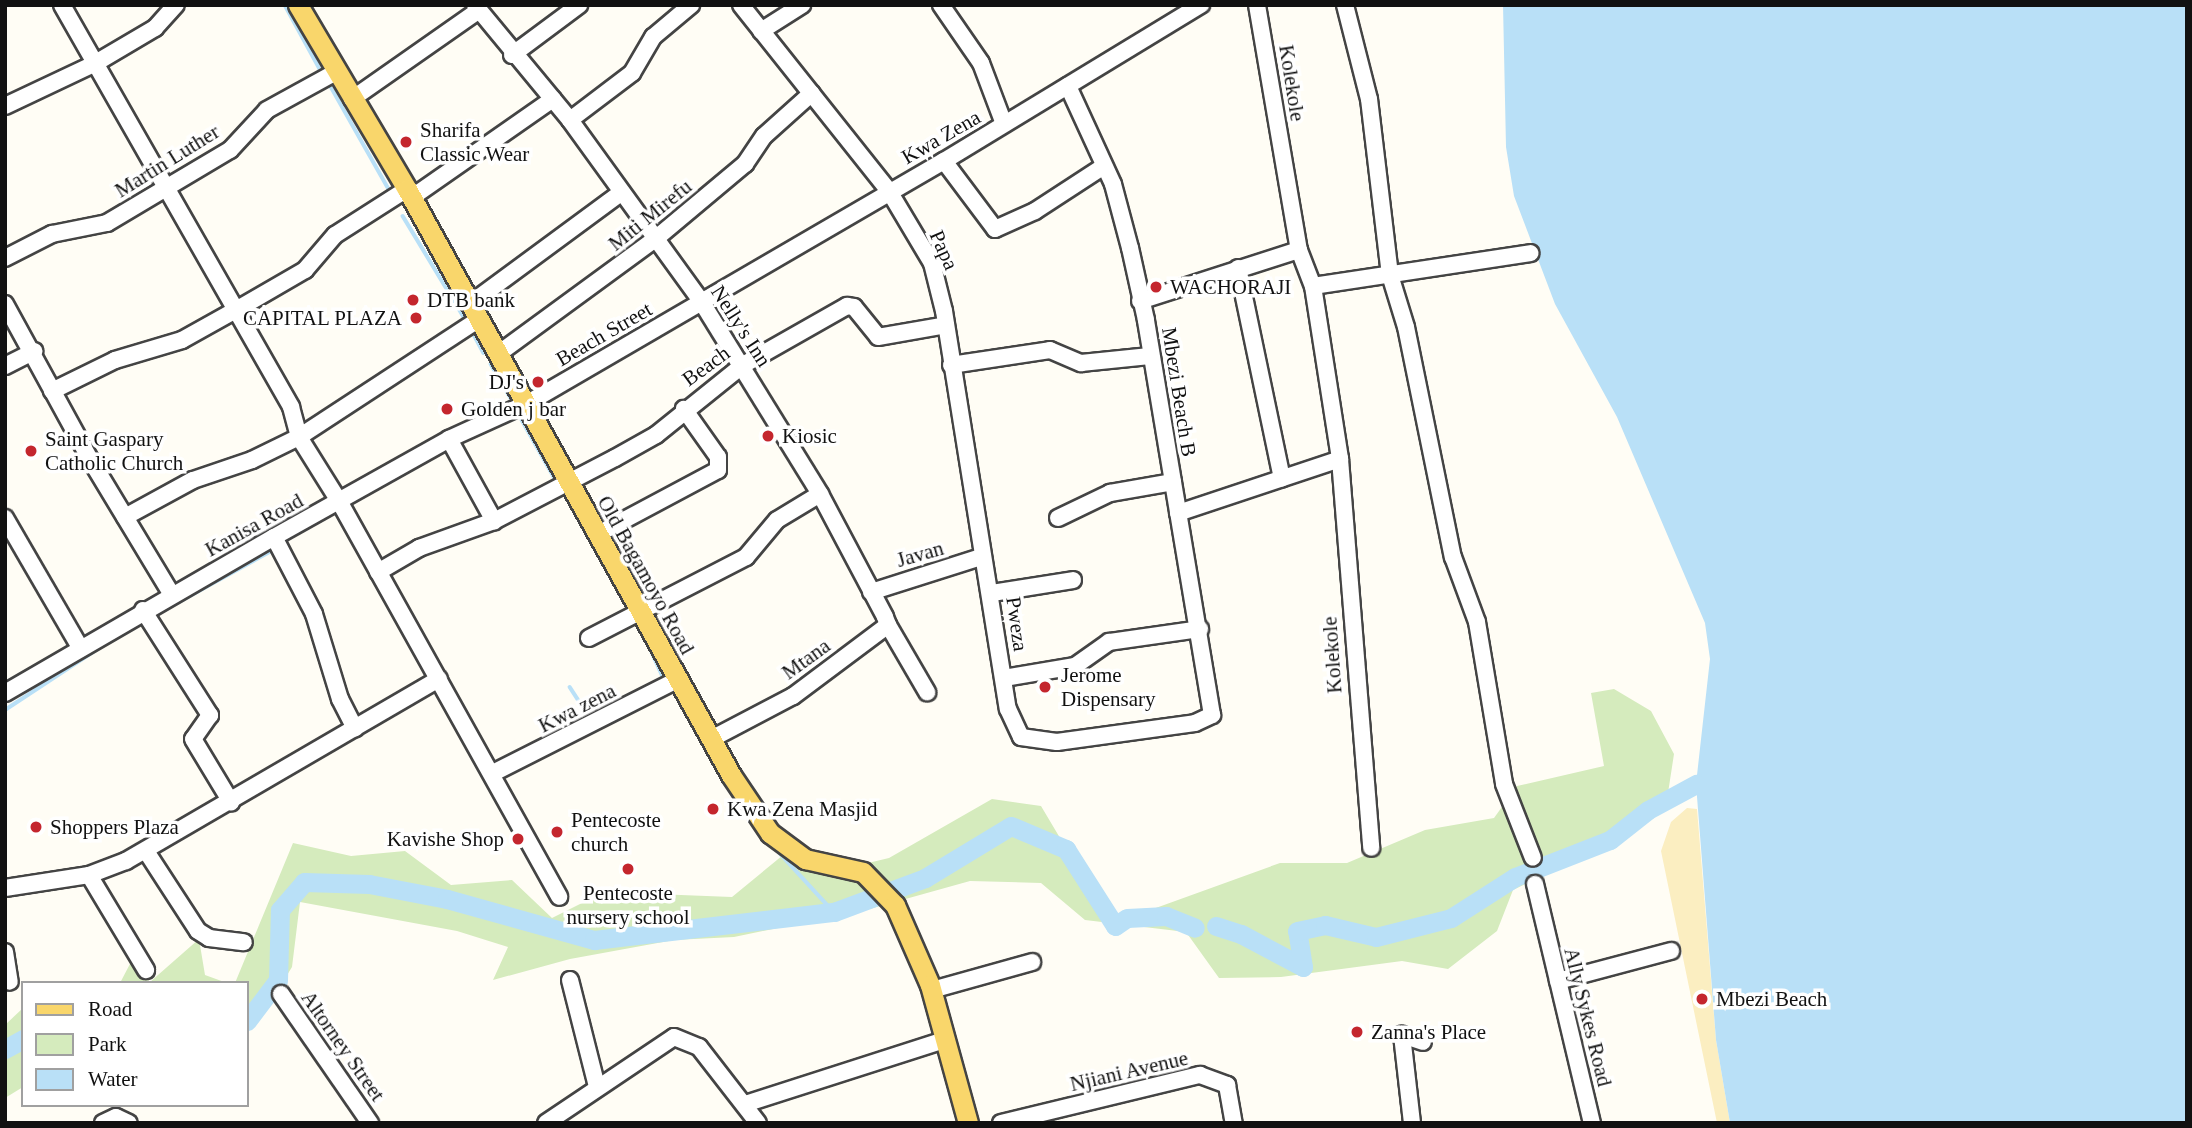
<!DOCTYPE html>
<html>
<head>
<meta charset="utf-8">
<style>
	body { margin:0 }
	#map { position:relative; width:2192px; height:1128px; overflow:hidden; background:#fffdf5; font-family:"Times New Roman",serif }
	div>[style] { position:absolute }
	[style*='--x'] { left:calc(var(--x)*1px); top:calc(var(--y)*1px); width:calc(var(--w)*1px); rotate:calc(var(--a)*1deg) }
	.green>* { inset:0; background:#d5ebbd }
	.sand>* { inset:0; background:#fbeec1 }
	.water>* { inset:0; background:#b9e0f7 }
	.stream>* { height:3.5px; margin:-1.75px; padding:0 1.75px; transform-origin:1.75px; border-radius:1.75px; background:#b9e0f7 }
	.river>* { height:19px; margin:-9.5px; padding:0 9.5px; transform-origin:9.5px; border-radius:9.5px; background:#b9e0f7 }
	.roads { filter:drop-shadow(2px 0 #444) drop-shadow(-2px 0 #444) drop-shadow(0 2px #444) drop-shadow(0 -2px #444) }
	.minor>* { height:16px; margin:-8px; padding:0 8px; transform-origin:8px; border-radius:8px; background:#fff }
	.major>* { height:19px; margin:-9.5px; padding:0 9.5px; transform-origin:9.5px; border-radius:9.5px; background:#f9d66b }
	.dots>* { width:19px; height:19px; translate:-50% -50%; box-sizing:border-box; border:4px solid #fff; border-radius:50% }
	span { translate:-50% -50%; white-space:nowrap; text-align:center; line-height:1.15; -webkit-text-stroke:7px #fff; paint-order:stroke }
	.street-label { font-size:21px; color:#111 }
	.poi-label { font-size:21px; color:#111 }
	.left { translate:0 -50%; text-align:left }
	.right { translate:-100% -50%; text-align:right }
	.frame { position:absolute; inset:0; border:7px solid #111; pointer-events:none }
	.legend { position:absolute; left:21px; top:981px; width:228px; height:126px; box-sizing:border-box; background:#fff; border:2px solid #a0a0a0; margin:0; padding:9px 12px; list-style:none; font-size:21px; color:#111 }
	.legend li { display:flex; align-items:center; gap:14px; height:35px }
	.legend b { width:35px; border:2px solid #a0a0a0 }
</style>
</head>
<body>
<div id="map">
	<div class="green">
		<i style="clip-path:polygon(1614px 689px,1651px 711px,1674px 754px,1666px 806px,1615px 840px,1513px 890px,1497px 931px,1448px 969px,1402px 961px,1281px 977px,1219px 978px,1186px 932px,1085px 920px,1041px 883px,970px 881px,866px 910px,734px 937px,674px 940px,570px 959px,493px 980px,508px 947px,457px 931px,300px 902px,292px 967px,270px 1003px,248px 1028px,247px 983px,235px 983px,293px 843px,351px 856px,405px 851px,451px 885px,512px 880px,552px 918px,604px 892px,732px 897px,788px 851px,847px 868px,889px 858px,992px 799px,1041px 806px,1107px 917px,1117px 922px,1280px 863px,1347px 863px,1425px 830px,1494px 818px,1517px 786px,1604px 766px,1591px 693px)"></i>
		<i style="clip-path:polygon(199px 939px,205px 975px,227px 983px,120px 983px,131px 962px,150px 982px)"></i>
		<i style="clip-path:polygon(23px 1008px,23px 1087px,5px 1098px,5px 1025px)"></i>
	</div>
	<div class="sand">
		<i style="clip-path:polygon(1687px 808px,1697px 809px,1716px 1040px,1730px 1123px,1717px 1123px,1661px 851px,1671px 822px)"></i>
	</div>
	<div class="water">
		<i style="clip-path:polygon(1503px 5px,2187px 5px,2187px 1123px,1730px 1123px,1716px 1040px,1696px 784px,1710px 659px,1705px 623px,1617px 417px,1555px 304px,1514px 196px,1506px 147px)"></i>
	</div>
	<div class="stream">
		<i style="--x:285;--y:5;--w:75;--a:61.4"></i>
		<i style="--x:330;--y:85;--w:124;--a:60.5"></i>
		<i style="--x:403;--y:216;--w:124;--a:58.9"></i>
		<i style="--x:471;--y:329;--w:27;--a:62"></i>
		<i style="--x:491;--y:364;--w:42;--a:59.7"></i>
		<i style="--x:522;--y:420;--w:71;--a:60.6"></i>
		<i style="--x:159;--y:613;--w:132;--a:-28.9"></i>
		<i style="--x:652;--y:652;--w:30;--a:66"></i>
		<i style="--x:570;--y:687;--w:37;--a:57"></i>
		<i style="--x:5;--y:710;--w:133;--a:-33.3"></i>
		<i style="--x:776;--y:849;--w:86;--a:47.4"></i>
	</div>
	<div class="river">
		<i style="--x:1216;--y:926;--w:26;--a:18"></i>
		<i style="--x:1241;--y:934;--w:70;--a:28"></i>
		<i style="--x:1303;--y:967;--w:36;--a:-99"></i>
		<i style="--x:1297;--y:931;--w:29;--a:-12"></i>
		<i style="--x:1325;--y:925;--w:52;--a:13.2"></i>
		<i style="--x:1376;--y:937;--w:77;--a:-14.2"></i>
		<i style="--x:1451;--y:918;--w:76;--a:-32.6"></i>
		<i style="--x:1515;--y:877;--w:102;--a:-21.3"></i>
		<i style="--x:1610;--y:840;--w:48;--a:-38.3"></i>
		<i style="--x:1648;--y:810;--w:55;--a:-28.4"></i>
		<i style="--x:247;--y:1021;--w:51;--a:-52.9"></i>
		<i style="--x:278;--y:980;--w:70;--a:-88.4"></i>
		<i style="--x:280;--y:910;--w:37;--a:-49"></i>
		<i style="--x:304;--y:882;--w:65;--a:1.8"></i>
		<i style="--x:369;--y:884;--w:79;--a:10.9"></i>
		<i style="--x:447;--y:899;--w:153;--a:15.6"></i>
		<i style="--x:594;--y:940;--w:242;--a:-6.7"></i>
		<i style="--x:834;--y:912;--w:97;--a:-20.5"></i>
		<i style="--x:925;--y:878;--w:100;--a:-31.2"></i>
		<i style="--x:1011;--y:826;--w:60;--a:22.7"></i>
		<i style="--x:1066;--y:849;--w:91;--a:57.5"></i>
		<i style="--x:1115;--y:926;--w:14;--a:-34"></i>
		<i style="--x:1127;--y:918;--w:39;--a:-3"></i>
		<i style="--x:1166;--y:916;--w:31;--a:22"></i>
		<i style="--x:5;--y:1049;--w:21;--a:-29"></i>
	</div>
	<div class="roads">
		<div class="minor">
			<i style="--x:62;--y:5;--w:463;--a:60.3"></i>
			<i style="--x:291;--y:407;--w:31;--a:75"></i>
			<i style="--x:299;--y:437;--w:75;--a:58"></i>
			<i style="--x:339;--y:501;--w:453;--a:60.9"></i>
			<i style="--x:475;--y:5;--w:149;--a:50.4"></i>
			<i style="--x:570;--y:120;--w:223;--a:54.1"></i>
			<i style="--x:701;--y:301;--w:227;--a:58.3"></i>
			<i style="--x:820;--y:494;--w:139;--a:62.1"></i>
			<i style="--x:885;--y:617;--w:9;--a:69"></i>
			<i style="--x:888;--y:625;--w:119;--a:143.2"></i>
			<i style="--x:793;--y:696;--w:90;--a:152.3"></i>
			<i style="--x:741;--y:5;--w:238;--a:51.5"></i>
			<i style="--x:889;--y:191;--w:84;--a:59.2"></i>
			<i style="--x:932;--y:263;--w:49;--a:76"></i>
			<i style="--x:944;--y:311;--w:403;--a:80.9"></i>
			<i style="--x:1008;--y:709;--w:31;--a:65"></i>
			<i style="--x:1021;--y:737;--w:36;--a:8"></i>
			<i style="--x:1057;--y:742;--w:139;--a:-7.8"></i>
			<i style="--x:1195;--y:723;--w:19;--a:-25"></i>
			<i style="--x:1212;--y:715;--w:400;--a:-99.5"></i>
			<i style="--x:1146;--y:320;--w:74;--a:-102.5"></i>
			<i style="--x:1130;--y:248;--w:66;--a:-104.9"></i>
			<i style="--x:1113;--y:184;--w:108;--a:-114.7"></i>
			<i style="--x:941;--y:5;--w:70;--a:55.4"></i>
			<i style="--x:981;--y:63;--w:65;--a:69.3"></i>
			<i style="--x:1257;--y:5;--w:249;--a:80.3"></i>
			<i style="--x:1299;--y:250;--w:39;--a:69"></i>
			<i style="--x:1313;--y:286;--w:175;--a:81.1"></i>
			<i style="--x:1340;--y:459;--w:390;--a:85.4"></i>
			<i style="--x:1345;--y:5;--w:97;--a:75.7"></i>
			<i style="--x:1369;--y:99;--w:177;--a:83.2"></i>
			<i style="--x:1390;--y:275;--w:54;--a:72.9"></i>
			<i style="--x:1406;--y:327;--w:235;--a:78.5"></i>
			<i style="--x:1453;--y:557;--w:69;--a:69.7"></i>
			<i style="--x:1477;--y:622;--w:164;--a:80.5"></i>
			<i style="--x:1504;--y:784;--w:79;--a:68.6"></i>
			<i style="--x:761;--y:31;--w:49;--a:-32.4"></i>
			<i style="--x:512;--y:55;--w:84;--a:-36.7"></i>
			<i style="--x:352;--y:99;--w:155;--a:-35"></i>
			<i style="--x:5;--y:106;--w:98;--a:-25.3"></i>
			<i style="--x:94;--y:64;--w:71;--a:-30.5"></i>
			<i style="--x:155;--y:28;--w:31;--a:-48"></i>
			<i style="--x:570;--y:120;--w:78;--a:-37.2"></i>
			<i style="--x:632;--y:73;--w:42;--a:-59.7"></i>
			<i style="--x:653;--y:37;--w:50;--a:-40.1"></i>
			<i style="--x:944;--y:161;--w:85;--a:53.1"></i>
			<i style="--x:995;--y:229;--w:44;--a:-24.2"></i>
			<i style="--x:1035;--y:211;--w:82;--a:-33.1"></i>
			<i style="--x:411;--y:198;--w:173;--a:-34.9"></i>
			<i style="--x:5;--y:258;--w:53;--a:-27.1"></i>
			<i style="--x:52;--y:234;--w:56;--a:-11.3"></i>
			<i style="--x:107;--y:223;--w:143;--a:-30.7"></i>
			<i style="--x:230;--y:150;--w:54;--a:-47.2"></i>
			<i style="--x:267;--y:110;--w:79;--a:-28.8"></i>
			<i style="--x:1238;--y:268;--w:215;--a:78.2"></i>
			<i style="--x:1313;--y:286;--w:220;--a:-8.6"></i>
			<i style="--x:1140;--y:301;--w:167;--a:-17.8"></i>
			<i style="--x:5;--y:304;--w:177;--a:61.3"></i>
			<i style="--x:90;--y:459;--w:159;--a:58.9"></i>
			<i style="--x:470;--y:304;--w:185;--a:-36.4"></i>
			<i style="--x:498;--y:354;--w:193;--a:-36.2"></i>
			<i style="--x:654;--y:240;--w:119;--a:-39.9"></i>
			<i style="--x:745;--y:164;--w:34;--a:-56"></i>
			<i style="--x:764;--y:136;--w:64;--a:-41.9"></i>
			<i style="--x:951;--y:365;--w:100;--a:-8.6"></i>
			<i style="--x:1050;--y:350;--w:34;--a:23"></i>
			<i style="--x:1081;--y:363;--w:69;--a:-5.8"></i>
			<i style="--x:5;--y:366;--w:33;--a:-27"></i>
			<i style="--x:52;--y:391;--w:70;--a:-26.2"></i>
			<i style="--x:115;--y:360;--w:70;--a:-16.6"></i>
			<i style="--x:182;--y:340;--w:62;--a:-29.1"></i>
			<i style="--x:236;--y:310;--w:80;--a:-30.1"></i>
			<i style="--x:305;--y:270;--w:46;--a:-49.4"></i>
			<i style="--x:335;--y:235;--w:85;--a:-32.6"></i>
			<i style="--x:449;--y:439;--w:94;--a:61.2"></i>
			<i style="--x:1178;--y:513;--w:171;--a:-18.4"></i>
			<i style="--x:125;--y:517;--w:77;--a:-28.6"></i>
			<i style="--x:193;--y:480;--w:62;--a:-18.7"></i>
			<i style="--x:252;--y:460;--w:52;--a:-26.1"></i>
			<i style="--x:299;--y:437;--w:215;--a:-33.2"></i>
			<i style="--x:5;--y:518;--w:151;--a:59.9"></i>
			<i style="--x:1058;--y:518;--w:58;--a:-25.7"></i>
			<i style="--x:1110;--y:493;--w:64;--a:-9.9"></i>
			<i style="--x:598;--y:534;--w:136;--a:-28.1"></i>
			<i style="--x:718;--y:470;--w:13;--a:-90"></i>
			<i style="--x:718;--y:457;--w:59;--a:-125.3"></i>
			<i style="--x:274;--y:537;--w:87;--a:62.5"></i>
			<i style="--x:314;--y:614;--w:89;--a:73"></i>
			<i style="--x:340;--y:699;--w:33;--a:63"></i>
			<i style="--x:378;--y:572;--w:48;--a:-30.3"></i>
			<i style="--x:419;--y:548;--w:80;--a:-19.8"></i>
			<i style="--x:494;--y:521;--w:136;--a:-27.5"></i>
			<i style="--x:615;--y:458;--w:47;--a:-29.3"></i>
			<i style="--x:656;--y:435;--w:112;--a:-38.8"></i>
			<i style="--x:743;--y:365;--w:120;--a:-29.6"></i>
			<i style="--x:847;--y:306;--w:7;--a:8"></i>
			<i style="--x:854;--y:307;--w:38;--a:51"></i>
			<i style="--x:878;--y:337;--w:69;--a:-10"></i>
			<i style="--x:871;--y:592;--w:115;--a:-17.7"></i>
			<i style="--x:992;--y:593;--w:82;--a:-9.1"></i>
			<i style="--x:143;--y:610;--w:125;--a:57.5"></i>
			<i style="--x:210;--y:715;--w:29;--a:125"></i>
			<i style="--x:193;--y:739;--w:74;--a:58.9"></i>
			<i style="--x:888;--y:625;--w:78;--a:59.8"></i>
			<i style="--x:589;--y:638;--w:177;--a:-27.3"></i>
			<i style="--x:746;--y:557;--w:48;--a:-50"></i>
			<i style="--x:777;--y:520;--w:50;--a:-31.2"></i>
			<i style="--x:1004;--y:678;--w:72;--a:-9.6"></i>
			<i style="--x:1075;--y:666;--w:42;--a:-35.2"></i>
			<i style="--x:1109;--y:642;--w:92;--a:-8.1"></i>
			<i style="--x:5;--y:693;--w:311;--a:-30.1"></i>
			<i style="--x:274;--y:537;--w:201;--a:-29.2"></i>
			<i style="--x:449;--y:439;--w:87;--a:-24.5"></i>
			<i style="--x:528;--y:403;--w:481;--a:-30.2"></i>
			<i style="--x:944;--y:161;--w:301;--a:-31.3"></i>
			<i style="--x:493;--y:773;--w:208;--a:-26.8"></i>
			<i style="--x:146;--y:851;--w:95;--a:57"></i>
			<i style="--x:198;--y:931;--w:13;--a:32"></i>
			<i style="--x:209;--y:938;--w:35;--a:7"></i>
			<i style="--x:89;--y:875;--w:111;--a:59"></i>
			<i style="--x:1535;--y:884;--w:246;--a:76.6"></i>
			<i style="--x:5;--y:888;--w:85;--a:-8.8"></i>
			<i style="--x:89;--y:875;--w:40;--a:-21"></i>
			<i style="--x:126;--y:861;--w:362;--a:-30.2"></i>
			<i style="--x:5;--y:952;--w:30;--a:81"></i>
			<i style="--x:570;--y:980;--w:110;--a:75.8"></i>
			<i style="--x:1558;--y:981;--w:117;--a:-14.9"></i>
			<i style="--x:932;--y:990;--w:104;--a:-15.6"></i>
			<i style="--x:281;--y:994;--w:157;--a:55.4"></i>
			<i style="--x:745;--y:1104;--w:209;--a:-17.8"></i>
			<i style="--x:103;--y:1123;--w:14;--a:-25"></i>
			<i style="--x:116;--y:1117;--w:14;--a:25"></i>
			<i style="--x:546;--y:1123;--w:154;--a:-33.9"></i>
			<i style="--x:674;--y:1037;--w:27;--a:22"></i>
			<i style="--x:699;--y:1047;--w:96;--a:52.2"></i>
			<i style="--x:1001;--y:1123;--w:205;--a:-13.6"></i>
			<i style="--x:1200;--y:1075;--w:29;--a:20"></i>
			<i style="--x:1227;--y:1085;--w:39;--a:80"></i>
			<i style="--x:1412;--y:1123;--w:89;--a:-96.5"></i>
			<i style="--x:1402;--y:1035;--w:22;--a:18"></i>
		</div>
		<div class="major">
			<i style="--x:298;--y:5;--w:214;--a:59.4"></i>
			<i style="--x:407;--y:189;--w:670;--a:61.06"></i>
			<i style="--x:731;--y:775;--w:70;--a:56.1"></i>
			<i style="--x:770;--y:833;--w:44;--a:36.6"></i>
			<i style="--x:805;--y:859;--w:59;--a:12.6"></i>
			<i style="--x:863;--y:872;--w:46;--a:45.9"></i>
			<i style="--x:895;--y:905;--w:87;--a:66.4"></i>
			<i style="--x:930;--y:985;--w:143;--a:74.6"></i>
		</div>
	</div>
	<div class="dots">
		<i style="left:406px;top:142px;background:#c4262e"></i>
		<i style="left:1156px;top:287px;background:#c4262e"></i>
		<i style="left:413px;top:300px;background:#c4262e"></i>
		<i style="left:416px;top:318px;background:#c4262e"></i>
		<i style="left:538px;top:382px;background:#c4262e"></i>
		<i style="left:447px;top:409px;background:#c4262e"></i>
		<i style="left:768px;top:436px;background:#c4262e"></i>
		<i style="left:31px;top:451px;background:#c4262e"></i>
		<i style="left:1045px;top:687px;background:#c4262e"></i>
		<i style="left:713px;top:809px;background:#c4262e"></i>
		<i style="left:36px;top:827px;background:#c4262e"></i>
		<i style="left:557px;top:832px;background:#c4262e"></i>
		<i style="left:518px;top:839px;background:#c4262e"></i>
		<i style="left:628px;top:869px;background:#c4262e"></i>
		<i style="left:1702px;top:999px;background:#c4262e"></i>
		<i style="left:1357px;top:1032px;background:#c4262e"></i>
	</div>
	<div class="street-label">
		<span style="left:1292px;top:83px;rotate:81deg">Kolekole</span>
		<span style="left:941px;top:137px;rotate:-30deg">Kwa Zena</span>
		<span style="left:167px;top:161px;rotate:-32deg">Martin Luther</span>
		<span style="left:650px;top:215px;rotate:-39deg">Miti Mirefu</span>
		<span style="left:944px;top:250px;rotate:66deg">Papa</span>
		<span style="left:741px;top:326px;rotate:57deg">Nelly's Inn</span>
		<span style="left:604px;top:334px;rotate:-30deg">Beach Street</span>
		<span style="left:706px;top:366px;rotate:-36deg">Beach</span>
		<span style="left:1179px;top:392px;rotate:81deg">Mbezi Beach B</span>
		<span style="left:254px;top:525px;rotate:-29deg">Kanisa Road</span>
		<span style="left:920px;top:554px;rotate:-16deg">Javan</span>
		<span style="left:646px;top:575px;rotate:61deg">Old Bagamoyo Road</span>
		<span style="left:1017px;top:624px;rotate:82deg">Pweza</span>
		<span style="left:1332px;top:655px;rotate:-94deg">Kolekole</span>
		<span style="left:806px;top:659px;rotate:-36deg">Mtana</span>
		<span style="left:577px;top:708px;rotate:-27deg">Kwa zena</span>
		<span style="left:1588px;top:1017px;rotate:76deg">Ally Sykes Road</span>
		<span style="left:343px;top:1046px;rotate:55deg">Altorney Street</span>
		<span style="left:1129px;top:1071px;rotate:-13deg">Njiani Avenue</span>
	</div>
	<div class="poi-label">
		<span class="left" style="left:420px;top:142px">Sharifa<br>Classic Wear</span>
		<span class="left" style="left:1170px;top:287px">WACHORAJI</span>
		<span class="left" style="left:427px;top:300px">DTB bank</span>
		<span class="right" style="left:402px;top:318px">CAPITAL PLAZA</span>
		<span class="right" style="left:524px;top:382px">DJ's</span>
		<span class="left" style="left:461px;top:409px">Golden j bar</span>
		<span class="left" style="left:782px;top:436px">Kiosic</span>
		<span class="left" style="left:45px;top:451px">Saint Gaspary<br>Catholic Church</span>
		<span class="left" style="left:1061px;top:687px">Jerome<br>Dispensary</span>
		<span class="left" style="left:727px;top:809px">Kwa Zena Masjid</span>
		<span class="left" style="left:571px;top:832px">Pentecoste<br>church</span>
		<span class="left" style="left:50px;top:827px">Shoppers Plaza</span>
		<span class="right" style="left:504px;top:839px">Kavishe Shop</span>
		<span style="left:628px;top:905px">Pentecoste<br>nursery school</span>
		<span class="left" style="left:1716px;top:999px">Mbezi Beach</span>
		<span class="left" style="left:1371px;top:1032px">Zanna's Place</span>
	</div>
	<div class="frame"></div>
	<ul class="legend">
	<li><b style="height:9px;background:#f9d66b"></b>Road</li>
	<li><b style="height:19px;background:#d5ebbd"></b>Park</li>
	<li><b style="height:19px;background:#b9e0f7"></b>Water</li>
	</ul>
</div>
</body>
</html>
